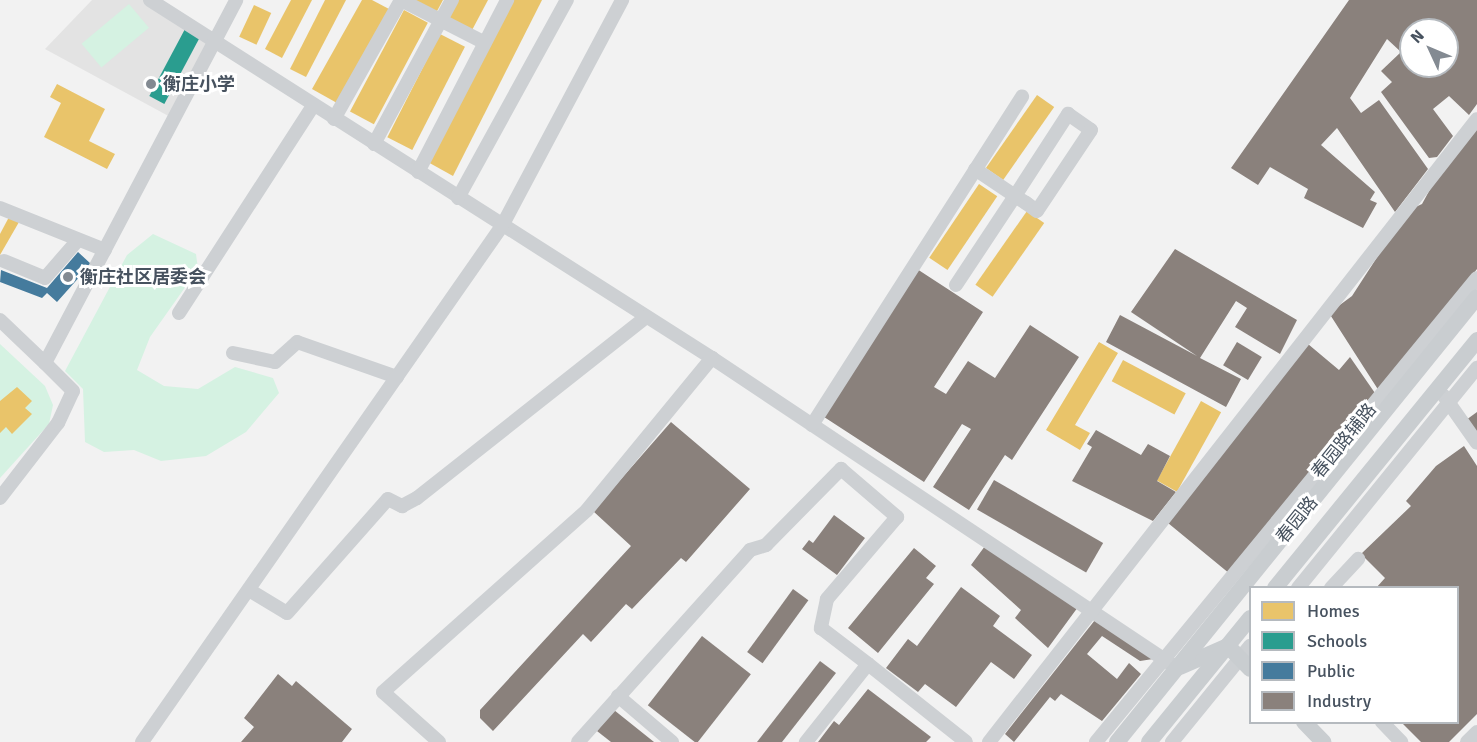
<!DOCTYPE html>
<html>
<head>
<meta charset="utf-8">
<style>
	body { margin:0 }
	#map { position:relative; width:1477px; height:742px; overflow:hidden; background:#f2f2f2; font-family:Signika,"Noto Sans SC",sans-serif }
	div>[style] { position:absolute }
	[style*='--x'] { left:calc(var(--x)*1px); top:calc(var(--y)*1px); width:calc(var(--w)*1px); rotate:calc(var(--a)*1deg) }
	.education>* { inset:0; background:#e3e3e3 }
	.green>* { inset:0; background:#d5f2e2; transform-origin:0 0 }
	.homes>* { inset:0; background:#e9c46a; transform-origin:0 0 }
	.schools>* { inset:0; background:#2a9d8f; transform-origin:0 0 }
	.public>* { inset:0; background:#457b9d }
	.industry>* { inset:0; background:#8a817c; transform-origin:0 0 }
	.minor>* { height:14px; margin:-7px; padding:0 7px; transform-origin:7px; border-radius:7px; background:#cdd0d3 }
	.major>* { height:16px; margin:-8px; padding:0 8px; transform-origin:8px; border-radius:8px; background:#c9cdd0 }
	.dots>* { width:16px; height:16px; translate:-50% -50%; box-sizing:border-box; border:3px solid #fff; border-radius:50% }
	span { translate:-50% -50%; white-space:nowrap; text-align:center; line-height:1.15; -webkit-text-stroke:6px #fff; paint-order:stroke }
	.poi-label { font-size:18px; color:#47525f; font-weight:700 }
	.left { translate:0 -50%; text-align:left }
	.street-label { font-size:18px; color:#47525f }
	.legend { position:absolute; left:1249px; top:586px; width:210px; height:138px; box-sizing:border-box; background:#fff; border:2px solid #b5babf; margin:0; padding:8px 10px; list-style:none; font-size:18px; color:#47525f }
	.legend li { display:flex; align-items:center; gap:12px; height:30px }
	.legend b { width:30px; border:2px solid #b5babf }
	.north { position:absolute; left:1399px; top:18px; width:60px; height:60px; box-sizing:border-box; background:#fff; border:2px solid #b5babf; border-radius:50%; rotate:314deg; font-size:16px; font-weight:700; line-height:24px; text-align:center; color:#47525f }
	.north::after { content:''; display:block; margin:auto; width:21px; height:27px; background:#838a92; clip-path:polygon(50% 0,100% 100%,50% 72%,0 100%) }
</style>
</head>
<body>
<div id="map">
	<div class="education">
		<i style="clip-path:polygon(92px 0,150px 0,214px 42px,174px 119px,45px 49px)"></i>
	</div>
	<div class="green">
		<i style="left:129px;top:4px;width:31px;height:62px;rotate:50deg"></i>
		<i style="clip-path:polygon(153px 234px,196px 254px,198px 269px,150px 337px,137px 370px,164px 386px,198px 389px,235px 367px,273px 378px,279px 393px,246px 432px,206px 456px,161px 461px,134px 450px,104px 452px,85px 442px,83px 389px,65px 371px,127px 255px)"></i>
		<i style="clip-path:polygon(0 344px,45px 386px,53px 405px,49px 424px,0 478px)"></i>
	</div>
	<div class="homes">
		<i style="clip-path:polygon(291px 0,312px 0,282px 58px,265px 49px)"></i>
		<i style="clip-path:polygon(325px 0,346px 0,306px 77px,290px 69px)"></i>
		<i style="clip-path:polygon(362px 0,372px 0,389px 9px,337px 103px,312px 89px)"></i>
		<i style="clip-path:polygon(411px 0,443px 0,436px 13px)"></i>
		<i style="clip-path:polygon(458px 0,488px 0,471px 32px,447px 19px)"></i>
		<i style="clip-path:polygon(511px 0,542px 0,453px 176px,426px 161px)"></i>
		<i style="left:254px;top:5px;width:19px;height:35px;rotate:25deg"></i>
		<i style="left:404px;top:10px;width:27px;height:115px;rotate:28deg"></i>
		<i style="left:440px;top:34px;width:28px;height:116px;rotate:27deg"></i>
		<i style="clip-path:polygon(57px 84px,105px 109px,89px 141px,115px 154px,107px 169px,44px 137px,61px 103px,50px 97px)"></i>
		<i style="left:1037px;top:95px;width:21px;height:89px;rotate:35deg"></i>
		<i style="left:979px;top:184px;width:22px;height:89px;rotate:34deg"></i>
		<i style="left:1027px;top:211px;width:21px;height:90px;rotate:35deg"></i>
		<i style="clip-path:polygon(9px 217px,19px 222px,0 255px,0 234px)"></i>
		<i style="clip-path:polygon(1099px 342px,1118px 353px,1075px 425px,1090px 433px,1080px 450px,1046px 430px)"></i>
		<i style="left:1123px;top:360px;width:71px;height:24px;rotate:28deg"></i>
		<i style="clip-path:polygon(17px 387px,32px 401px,25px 408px,32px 414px,12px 434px,6px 427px,0 433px,0 401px)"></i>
		<i style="left:1201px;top:401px;width:23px;height:91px;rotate:29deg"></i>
	</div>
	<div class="schools">
		<i style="left:185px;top:29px;width:17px;height:76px;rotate:28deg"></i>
	</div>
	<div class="public">
		<i style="clip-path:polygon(78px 252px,91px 264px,57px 302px,47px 293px,42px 298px,0 282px,1px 270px,47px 288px)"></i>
	</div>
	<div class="industry">
		<i style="clip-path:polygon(evenodd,1349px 0,1477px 0,1477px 104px,1469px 115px,1449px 96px,1433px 109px,1453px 136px,1437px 157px,1429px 158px,1381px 92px,1392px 82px,1381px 71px,1401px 52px,1387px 39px,1350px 98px,1361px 113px,1379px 100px,1428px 169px,1395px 212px,1337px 128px,1321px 145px,1375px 192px,1370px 200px,1377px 203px,1363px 228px,1304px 198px,1308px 189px,1270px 167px,1258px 185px,1231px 168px,1349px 0,1411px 30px,1447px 30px,1447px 66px,1411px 66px,1411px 30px)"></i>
		<i style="clip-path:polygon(1477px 127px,1477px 269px,1379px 391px,1329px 313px,1352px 296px,1407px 211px,1422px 204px,1439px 173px)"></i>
		<i style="clip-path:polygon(1175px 249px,1297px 320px,1280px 354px,1235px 327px,1247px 308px,1236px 301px,1200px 358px,1241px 379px,1226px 407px,1106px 342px,1120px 315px,1197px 356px,1131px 312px)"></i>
		<i style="clip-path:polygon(917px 269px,983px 312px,934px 387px,946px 394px,968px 361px,995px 378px,1030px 325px,1079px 357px,1012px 460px,1005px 455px,969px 510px,933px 487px,971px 429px,962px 424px,924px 482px,821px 415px)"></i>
		<i style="left:1237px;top:342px;width:29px;height:27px;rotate:31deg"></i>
		<i style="clip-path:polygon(1308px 344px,1339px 370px,1350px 357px,1377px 396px,1230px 574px,1168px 523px)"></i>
		<i style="clip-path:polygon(1477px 412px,1477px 436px,1466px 420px)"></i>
		<i style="clip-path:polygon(671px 422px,750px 489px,686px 562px,681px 558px,632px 609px,626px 604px,591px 642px,583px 634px,493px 731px,480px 718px,480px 710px,631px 546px,593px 511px)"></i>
		<i style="clip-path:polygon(1096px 430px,1141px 455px,1148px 444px,1170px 456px,1157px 481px,1176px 492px,1153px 521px,1072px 481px,1092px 447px,1087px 444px)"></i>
		<i style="clip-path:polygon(1464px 446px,1477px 466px,1477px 714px,1449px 742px,1421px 742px,1401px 722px,1458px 722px,1458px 588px,1376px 588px,1385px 578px,1361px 554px,1411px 506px,1406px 501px,1436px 466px)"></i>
		<i style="left:994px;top:480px;width:126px;height:34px;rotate:30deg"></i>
		<i style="clip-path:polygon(834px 515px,865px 538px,837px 575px,802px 549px,809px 540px,813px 543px)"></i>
		<i style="clip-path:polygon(985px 546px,1078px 607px,1048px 648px,1015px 618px,1021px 610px,971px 565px)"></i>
		<i style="clip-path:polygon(914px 548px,936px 566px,926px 578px,934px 584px,878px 653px,848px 628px)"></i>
		<i style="clip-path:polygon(961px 587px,1000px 616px,993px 626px,1032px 655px,1014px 679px,991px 662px,956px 707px,925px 684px,918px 692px,886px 668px,908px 639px,917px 646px)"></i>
		<i style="left:793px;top:589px;width:19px;height:78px;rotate:36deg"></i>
		<i style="clip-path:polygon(1095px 620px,1153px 659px,1140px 661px,1102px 636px,1087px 654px,1117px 679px,1129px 663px,1141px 674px,1102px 721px,1061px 694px,1055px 701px,1050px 697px,1014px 742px,1005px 734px)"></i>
		<i style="left:702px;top:636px;width:62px;height:88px;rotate:38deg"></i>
		<i style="clip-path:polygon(820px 661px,836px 673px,782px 742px,757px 742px)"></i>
		<i style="clip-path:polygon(278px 674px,292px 686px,296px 681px,352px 729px,342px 742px,241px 742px,254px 727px,244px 718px)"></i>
		<i style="clip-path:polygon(868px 689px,931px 737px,926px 742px,818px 742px,834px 721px,839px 725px)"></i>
		<i style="clip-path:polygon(614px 710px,654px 742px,611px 742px,597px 731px)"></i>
	</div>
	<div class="minor">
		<i style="--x:150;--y:0;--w:666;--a:32.5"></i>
		<i style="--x:712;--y:358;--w:559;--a:33.69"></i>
		<i style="--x:401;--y:0;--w:94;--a:27.1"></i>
		<i style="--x:334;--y:119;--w:137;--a:-60.6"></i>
		<i style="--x:374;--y:144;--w:164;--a:-61.6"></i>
		<i style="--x:418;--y:172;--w:194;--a:-62.6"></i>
		<i style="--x:458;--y:198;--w:226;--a:-61.2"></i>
		<i style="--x:0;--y:208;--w:113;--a:21.8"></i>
		<i style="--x:4;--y:261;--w:44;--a:22.5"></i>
		<i style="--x:45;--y:278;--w:50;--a:-49"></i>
		<i style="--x:956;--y:285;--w:107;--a:-56.5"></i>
		<i style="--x:1015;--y:196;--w:98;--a:-57.1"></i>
		<i style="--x:1068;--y:114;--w:28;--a:35"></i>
		<i style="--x:1091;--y:130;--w:97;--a:123.7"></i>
		<i style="--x:1037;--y:211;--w:14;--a:-144"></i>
		<i style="--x:1026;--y:203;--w:13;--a:-148"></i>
		<i style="--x:1015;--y:196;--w:48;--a:-146"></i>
		<i style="--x:179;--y:313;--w:247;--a:-57.1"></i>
		<i style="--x:0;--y:320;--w:62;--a:43.7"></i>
		<i style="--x:233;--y:353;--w:43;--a:12.1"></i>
		<i style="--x:275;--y:362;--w:30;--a:-42"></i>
		<i style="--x:297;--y:342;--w:106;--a:19.3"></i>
		<i style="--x:1444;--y:396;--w:57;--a:54.9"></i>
		<i style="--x:812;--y:425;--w:390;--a:-57.4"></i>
		<i style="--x:0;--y:498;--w:95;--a:-52.3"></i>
		<i style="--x:58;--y:423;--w:35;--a:-65"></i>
		<i style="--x:73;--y:391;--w:40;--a:-135"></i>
		<i style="--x:45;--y:363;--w:410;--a:-62.2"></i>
		<i style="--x:1298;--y:588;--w:284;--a:-50.9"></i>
		<i style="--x:1331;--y:588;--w:40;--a:-47"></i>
		<i style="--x:249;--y:590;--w:44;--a:31.2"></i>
		<i style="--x:287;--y:613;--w:152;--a:-48.5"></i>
		<i style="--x:388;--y:499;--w:16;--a:27"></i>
		<i style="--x:402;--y:506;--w:17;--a:-28"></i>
		<i style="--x:417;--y:498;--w:292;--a:-38.3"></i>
		<i style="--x:868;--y:664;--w:125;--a:38.5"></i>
		<i style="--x:618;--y:696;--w:71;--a:40.4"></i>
		<i style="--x:1382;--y:722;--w:28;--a:46"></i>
		<i style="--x:142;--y:742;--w:629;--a:-55.1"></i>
		<i style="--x:502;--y:226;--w:256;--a:-62"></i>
		<i style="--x:439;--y:742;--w:75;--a:-138.2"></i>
		<i style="--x:383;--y:692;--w:273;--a:-41.7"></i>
		<i style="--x:587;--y:510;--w:197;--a:-50.6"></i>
		<i style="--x:578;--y:742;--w:258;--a:-48.1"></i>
		<i style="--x:750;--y:550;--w:17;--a:-17"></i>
		<i style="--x:766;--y:545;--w:107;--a:-45.4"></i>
		<i style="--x:841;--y:469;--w:74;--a:40.6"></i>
		<i style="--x:897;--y:517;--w:108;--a:130.5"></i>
		<i style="--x:827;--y:599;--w:30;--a:102"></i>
		<i style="--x:821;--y:628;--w:59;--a:37.5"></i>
		<i style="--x:868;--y:664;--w:100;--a:128.5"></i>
		<i style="--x:989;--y:742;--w:791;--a:-51.93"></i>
		<i style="--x:1096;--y:742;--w:600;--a:-50.61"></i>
		<i style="--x:1172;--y:742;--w:124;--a:-50.9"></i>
		<i style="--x:1467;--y:742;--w:14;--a:-45"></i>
	</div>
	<div class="major">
		<i style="--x:1275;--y:588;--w:320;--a:-50.8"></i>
		<i style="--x:1180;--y:667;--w:52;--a:-23.6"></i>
		<i style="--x:1228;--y:646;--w:32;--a:46"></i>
		<i style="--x:1304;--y:722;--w:28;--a:46"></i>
		<i style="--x:1117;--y:742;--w:572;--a:-51.03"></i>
		<i style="--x:1149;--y:742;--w:160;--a:-50.8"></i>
	</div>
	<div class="dots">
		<i style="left:151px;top:84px;background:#838a92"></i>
		<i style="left:68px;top:277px;background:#838a92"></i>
	</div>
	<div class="poi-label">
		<span class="left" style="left:163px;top:84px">衡庄小学</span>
		<span class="left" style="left:80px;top:277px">衡庄社区居委会</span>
	</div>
	<div class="street-label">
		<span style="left:1344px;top:441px;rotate:-51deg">春园路辅路</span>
		<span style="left:1297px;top:520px;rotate:-51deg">春园路</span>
	</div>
	<ul class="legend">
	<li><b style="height:16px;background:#e9c46a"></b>Homes</li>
	<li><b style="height:16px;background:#2a9d8f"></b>Schools</li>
	<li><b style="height:16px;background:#457b9d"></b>Public</li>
	<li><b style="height:16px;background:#8a817c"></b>Industry</li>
	</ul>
	<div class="north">N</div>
</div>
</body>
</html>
